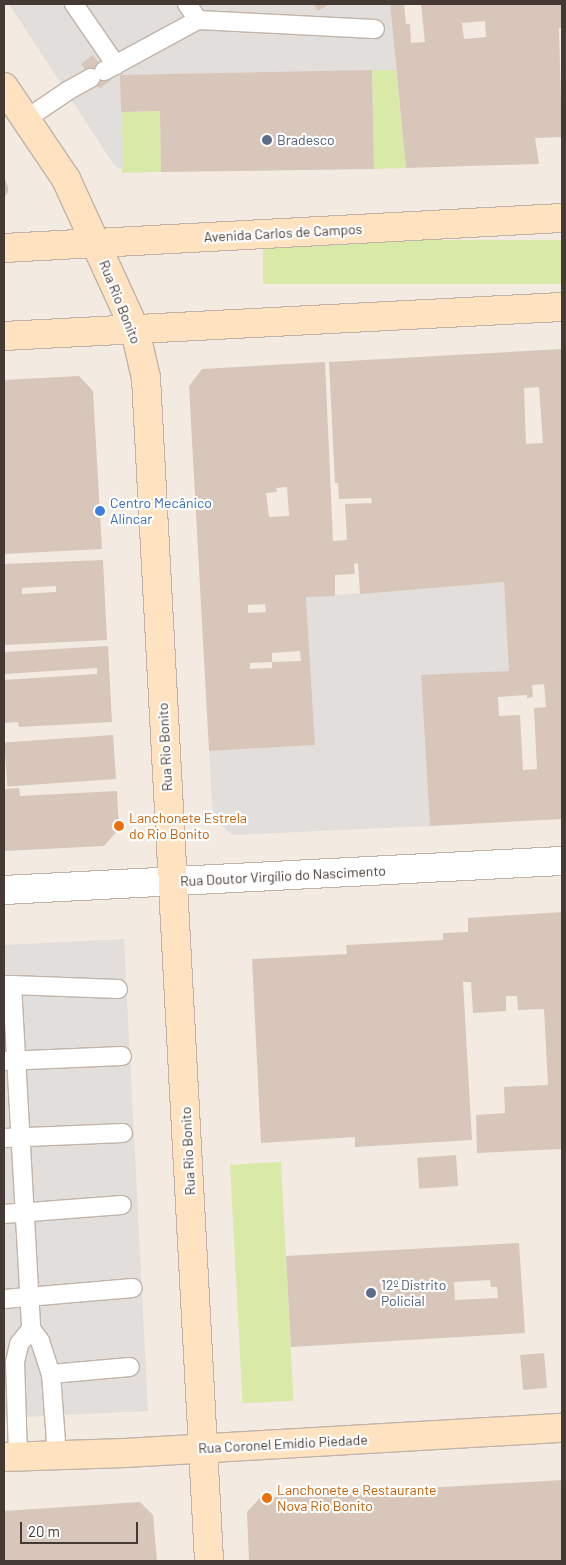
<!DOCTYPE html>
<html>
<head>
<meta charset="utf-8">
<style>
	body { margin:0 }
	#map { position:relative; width:566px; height:1565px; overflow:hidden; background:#f3eae2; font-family:Barlow,sans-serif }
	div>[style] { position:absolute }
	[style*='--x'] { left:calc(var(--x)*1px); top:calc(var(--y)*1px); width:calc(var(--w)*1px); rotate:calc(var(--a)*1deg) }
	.green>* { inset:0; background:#d9eaa8; transform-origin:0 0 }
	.parking>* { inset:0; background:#e2dedc }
	.building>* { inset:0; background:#d8c6ba; transform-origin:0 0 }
	.roads { filter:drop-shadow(1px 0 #c1b3a8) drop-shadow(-1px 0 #c1b3a8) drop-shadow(0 1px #c1b3a8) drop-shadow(0 -1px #c1b3a8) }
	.lane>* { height:18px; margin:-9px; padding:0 9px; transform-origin:9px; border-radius:9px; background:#fff }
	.street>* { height:28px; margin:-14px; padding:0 14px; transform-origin:14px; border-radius:14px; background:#fff }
	.secondary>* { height:28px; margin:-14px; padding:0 14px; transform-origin:14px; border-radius:14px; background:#ffe3c0 }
	.dots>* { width:14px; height:14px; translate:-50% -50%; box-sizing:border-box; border:2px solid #fff; border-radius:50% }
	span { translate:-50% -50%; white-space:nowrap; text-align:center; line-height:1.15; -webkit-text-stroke:4.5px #fff; paint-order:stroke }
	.service-label { font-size:14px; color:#4e5e75 }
	.left { translate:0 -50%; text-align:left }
	.street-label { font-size:14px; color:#443a33 }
	.shop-label { font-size:14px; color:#366cbe }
	.food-label { font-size:14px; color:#c56008 }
	.frame { position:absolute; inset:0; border:5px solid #443a33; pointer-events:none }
	.scale { position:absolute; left:20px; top:1522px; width:118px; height:22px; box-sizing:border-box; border:2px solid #443a33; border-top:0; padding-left:6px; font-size:15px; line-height:18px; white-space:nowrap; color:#443a33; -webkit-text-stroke:4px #fff; paint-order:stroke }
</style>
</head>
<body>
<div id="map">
	<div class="green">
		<i style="clip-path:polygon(372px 70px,396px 70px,406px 168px,374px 169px)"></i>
		<i style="left:160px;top:111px;width:61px;height:39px;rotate:89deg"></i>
		<i style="left:562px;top:240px;width:44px;height:299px;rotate:90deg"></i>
		<i style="left:281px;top:1162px;width:239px;height:51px;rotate:87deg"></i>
	</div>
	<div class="parking">
		<i style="clip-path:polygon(9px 4px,313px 4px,318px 11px,330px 4px,390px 4px,396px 70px,121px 75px,123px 170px,114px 165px)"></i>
		<i style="clip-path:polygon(504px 582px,509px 671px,421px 676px,430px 826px,233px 835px,213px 819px,209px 751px,315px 745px,306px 597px)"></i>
		<i style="clip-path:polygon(124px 939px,148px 1411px,4px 1418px,4px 945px)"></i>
	</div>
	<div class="building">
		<i style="clip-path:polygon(313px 4px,330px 4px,318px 11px)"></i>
		<i style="clip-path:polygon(evenodd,390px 4px,404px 4px,406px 24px,410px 24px,411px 43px,425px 42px,421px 4px,562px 4px,562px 28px,559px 28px,562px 137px,535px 138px,539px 164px,406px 168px,390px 4px,485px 21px,486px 37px,464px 39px,462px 23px,485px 21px)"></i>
		<i style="left:93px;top:55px;width:31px;height:15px;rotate:54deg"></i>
		<i style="clip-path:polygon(372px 70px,374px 169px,161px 172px,160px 111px,121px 112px,120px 75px)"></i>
		<i style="clip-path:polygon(4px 177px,8px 187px,8px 192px,4px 198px)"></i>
		<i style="clip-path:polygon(evenodd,562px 349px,562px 819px,430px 826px,421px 675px,509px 671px,504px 582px,360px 594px,358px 563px,354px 564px,355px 574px,335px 575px,335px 596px,306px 597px,315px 745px,209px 751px,189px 386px,202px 369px,325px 362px,333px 541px,347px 540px,345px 504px,372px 503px,371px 498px,339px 499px,338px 483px,335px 483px,329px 362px,562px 349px,539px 387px,543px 443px,526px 444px,524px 388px,539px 387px,562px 349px,287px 487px,289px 516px,269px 517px,266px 493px,277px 492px,276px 488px,287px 487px,562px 349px,265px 604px,266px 612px,248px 613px,248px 605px,265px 604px,562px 349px,300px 651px,301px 661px,272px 662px,272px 668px,250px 669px,250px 663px,272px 662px,272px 653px,300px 651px,562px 349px,544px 684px,546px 707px,534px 708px,537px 769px,523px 770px,520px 715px,499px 716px,498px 697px,527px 695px,527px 698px,533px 697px,532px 685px,544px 684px)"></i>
		<i style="clip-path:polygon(79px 376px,93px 391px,102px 549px,4px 554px,4px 380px)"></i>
		<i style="clip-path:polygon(evenodd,103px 560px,107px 640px,4px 645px,4px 564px,103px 560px,56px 586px,56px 592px,22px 594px,22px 588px,56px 586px)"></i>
		<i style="clip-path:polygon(108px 646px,112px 722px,19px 727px,18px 722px,4px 723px,4px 680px,97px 674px,97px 668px,4px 674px,4px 652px)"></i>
		<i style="left:113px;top:735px;width:44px;height:109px;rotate:86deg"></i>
		<i style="clip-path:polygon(19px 788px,20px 796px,117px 791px,119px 829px,104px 846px,4px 851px,4px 789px)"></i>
		<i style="clip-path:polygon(562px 912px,562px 1149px,477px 1153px,476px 1115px,505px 1113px,504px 1087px,548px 1085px,544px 1009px,518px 1010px,517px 996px,506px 996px,506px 1011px,473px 1013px,471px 982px,463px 982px,472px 1140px,355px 1147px,355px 1137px,261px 1143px,252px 959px,347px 954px,346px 945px,443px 940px,443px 933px,468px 932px,468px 918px)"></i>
		<i style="left:456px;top:1155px;width:31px;height:39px;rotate:86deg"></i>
		<i style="clip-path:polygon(evenodd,519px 1243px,525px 1333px,291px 1347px,286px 1256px,519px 1243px,490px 1280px,491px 1287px,497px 1287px,498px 1298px,455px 1300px,454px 1282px,490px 1280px)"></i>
		<i style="left:544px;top:1353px;width:35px;height:24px;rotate:85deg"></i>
		<i style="clip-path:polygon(562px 1480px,562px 1561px,249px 1561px,247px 1512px,260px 1498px)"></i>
		<i style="clip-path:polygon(140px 1502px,153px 1515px,157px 1561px,4px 1561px,4px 1511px)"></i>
	</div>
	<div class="roads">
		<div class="lane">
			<i style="--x:74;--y:4;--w:74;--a:55.5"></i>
			<i style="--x:187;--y:4;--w:19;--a:55"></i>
			<i style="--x:104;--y:71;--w:107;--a:-28.5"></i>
			<i style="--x:198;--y:20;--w:177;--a:2.9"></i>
			<i style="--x:26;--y:119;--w:52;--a:-34"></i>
			<i style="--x:69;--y:90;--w:25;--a:-29"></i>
			<i style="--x:4;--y:985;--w:8;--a:0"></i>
			<i style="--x:12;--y:985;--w:345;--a:86.8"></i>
			<i style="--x:31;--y:1329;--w:15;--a:53"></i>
			<i style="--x:40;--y:1341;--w:35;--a:72"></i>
			<i style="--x:51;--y:1374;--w:81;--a:85.8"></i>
			<i style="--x:12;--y:985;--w:106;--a:2.2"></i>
			<i style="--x:4;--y:1061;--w:118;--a:-2.4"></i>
			<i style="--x:4;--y:1138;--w:119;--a:-2.4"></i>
			<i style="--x:4;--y:1214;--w:118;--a:-4.4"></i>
			<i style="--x:4;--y:1299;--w:129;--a:-4.9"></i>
			<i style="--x:51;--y:1374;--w:79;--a:-5.1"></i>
			<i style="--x:18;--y:1456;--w:94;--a:-91.8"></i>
			<i style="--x:15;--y:1362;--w:18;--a:-77"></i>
			<i style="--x:19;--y:1344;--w:19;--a:-51"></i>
		</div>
		<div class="street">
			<i style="--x:4;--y:890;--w:559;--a:-2.98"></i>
		</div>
		<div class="secondary">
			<i style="--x:4;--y:87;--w:111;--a:56"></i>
			<i style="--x:66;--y:179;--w:166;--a:65.4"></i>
			<i style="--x:135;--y:330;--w:49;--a:77.1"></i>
			<i style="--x:146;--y:378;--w:1185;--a:86.95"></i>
			<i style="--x:4;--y:248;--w:559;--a:-3.08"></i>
			<i style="--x:4;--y:336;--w:559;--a:-2.98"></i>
			<i style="--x:4;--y:1457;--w:121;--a:-1.9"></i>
			<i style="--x:125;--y:1453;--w:438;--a:-3.3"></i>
		</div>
	</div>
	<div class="dots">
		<i style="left:267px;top:140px;background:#5c6f8a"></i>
		<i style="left:100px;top:511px;background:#3f7fe0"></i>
		<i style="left:119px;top:826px;background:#e8710a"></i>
		<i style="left:371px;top:1293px;background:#5c6f8a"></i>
		<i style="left:267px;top:1498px;background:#e8710a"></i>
	</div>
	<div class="service-label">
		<span class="left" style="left:277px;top:140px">Bradesco</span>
		<span class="left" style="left:381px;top:1293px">12º Distrito<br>Policial</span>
	</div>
	<div class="street-label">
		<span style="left:283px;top:233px;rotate:-3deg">Avenida Carlos de Campos</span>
		<span style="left:120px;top:302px;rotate:68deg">Rua Rio Bonito</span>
		<span style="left:165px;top:747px;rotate:-93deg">Rua Rio Bonito</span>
		<span style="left:283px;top:876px;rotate:-3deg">Rua Doutor Virgílio do Nascimento</span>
		<span style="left:188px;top:1151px;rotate:-93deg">Rua Rio Bonito</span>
		<span style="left:283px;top:1444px;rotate:-3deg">Rua Coronel Emídio Piedade</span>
	</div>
	<div class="shop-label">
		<span class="left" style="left:110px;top:511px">Centro Mecânico<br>Alincar</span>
	</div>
	<div class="food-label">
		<span class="left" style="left:129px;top:826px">Lanchonete Estrela<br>do Rio Bonito</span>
		<span class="left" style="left:277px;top:1498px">Lanchonete e Restaurante<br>Nova Rio Bonito</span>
	</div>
	<div class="frame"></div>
	<div class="scale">20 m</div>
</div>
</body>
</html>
